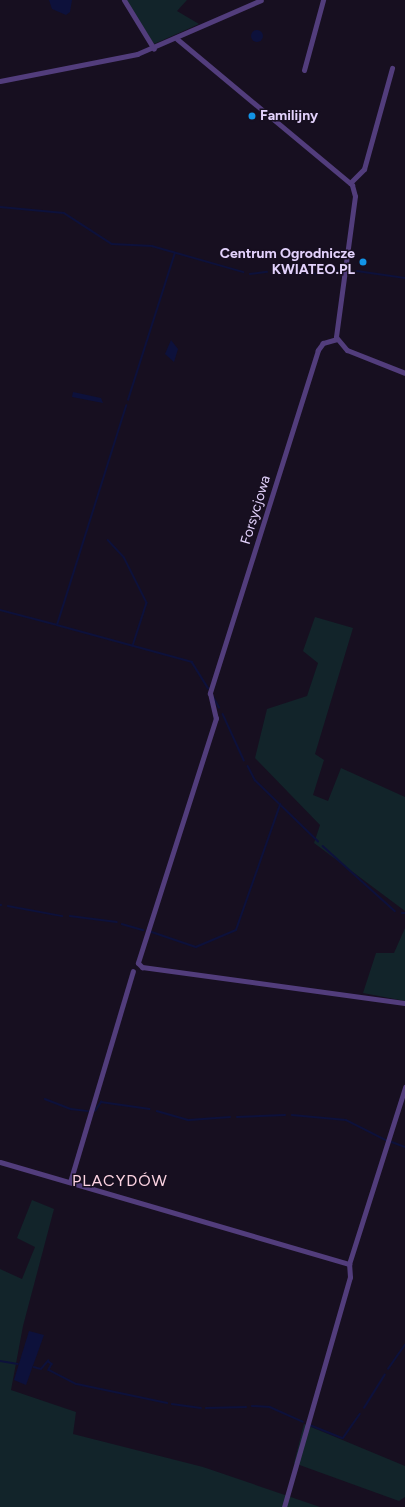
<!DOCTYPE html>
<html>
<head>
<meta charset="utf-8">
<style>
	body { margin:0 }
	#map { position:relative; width:405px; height:1507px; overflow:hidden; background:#170f20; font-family:Figtree,sans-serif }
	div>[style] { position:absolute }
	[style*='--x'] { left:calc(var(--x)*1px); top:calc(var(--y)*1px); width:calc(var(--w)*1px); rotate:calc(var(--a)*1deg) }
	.green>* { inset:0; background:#12242a }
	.water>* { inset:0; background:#0d113b }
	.round { border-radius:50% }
	.stream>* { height:1.5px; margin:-0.75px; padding:0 0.75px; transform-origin:0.75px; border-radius:0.75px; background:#0d113b }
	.minor>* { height:5px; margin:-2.5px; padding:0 2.5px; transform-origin:2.5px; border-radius:2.5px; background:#523d7c }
	.dots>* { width:11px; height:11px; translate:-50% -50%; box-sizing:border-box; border:2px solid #170f20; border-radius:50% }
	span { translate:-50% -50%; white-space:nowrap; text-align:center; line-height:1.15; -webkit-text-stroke:3px #170f20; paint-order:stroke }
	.poi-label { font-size:14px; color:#e3d2fc; font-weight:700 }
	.left { translate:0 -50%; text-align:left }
	.right { translate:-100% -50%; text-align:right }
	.street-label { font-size:14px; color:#e3d2fc }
	.quarter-label { font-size:16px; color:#fcd3e1; letter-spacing:1px }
</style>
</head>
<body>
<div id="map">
	<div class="green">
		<i style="clip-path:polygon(126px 0,187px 0,177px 11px,199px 24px,154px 44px)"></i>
		<i style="clip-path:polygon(315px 617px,353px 628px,315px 754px,324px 760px,313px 795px,328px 801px,341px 768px,405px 797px,405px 911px,314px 843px,320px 825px,255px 758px,267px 709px,307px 696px,318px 663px,303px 651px)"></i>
		<i style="clip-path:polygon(405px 928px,405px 1001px,363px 993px,376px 953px,394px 953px)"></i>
		<i style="clip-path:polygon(32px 1200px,54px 1209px,23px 1326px,11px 1390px,76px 1412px,73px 1434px,203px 1467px,320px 1507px,0 1507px,0 1269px,22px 1279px,35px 1247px,17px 1238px)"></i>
		<i style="clip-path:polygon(304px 1424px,405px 1466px,405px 1497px,399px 1501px,294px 1463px)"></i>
	</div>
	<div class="water">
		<i style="clip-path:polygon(49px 0,72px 0,70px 12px,66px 15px,52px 9px)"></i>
		<i class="round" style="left:251px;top:30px;width:12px;height:12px"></i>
		<i style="clip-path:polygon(171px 340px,178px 349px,174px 362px,165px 354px)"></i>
		<i style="clip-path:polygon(73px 392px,101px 398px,103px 403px,72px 397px)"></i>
		<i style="clip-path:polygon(29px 1331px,44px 1335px,26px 1385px,14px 1380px)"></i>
	</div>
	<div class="stream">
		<i style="--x:0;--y:207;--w:64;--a:5.4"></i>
		<i style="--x:64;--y:213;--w:57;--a:32.9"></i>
		<i style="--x:112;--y:244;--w:40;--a:2.9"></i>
		<i style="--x:152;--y:246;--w:95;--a:15.9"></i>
		<i style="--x:357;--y:271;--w:49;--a:8.3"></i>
		<i style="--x:274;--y:272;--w:47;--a:2.4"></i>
		<i style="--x:321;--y:274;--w:21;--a:-11"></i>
		<i style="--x:250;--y:274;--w:17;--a:-7"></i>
		<i style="--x:128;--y:400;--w:154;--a:-72.3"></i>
		<i style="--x:108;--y:540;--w:23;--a:47"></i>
		<i style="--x:124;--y:557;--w:51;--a:63.4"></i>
		<i style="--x:147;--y:603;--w:45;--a:108"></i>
		<i style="--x:0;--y:610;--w:59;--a:14.7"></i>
		<i style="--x:57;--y:625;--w:230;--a:-72.5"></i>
		<i style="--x:57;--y:625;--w:140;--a:15.3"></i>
		<i style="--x:192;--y:662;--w:31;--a:58"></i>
		<i style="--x:213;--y:696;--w:13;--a:61"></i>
		<i style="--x:223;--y:714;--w:51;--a:65.5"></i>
		<i style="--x:248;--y:766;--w:16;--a:63"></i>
		<i style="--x:255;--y:780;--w:88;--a:44.1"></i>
		<i style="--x:323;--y:846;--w:97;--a:42.1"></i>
		<i style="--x:0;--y:905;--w:1;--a:0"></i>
		<i style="--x:8;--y:906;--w:55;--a:10.5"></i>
		<i style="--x:402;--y:913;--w:3;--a:0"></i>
		<i style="--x:70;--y:916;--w:47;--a:7.3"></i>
		<i style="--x:122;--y:924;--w:22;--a:16"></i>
		<i style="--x:149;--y:931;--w:50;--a:18.8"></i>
		<i style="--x:196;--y:947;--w:43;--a:-23"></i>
		<i style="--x:236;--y:930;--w:133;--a:-70.6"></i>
		<i style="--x:45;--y:1099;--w:28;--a:21"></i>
		<i style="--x:71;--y:1109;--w:17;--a:7"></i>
		<i style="--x:95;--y:1111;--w:11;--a:-56"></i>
		<i style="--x:101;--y:1102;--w:49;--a:8.1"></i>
		<i style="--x:157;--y:1111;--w:33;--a:16"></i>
		<i style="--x:189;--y:1120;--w:41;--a:-4.2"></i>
		<i style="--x:292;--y:1115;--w:54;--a:5.3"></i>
		<i style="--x:346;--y:1120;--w:45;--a:26.6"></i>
		<i style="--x:237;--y:1117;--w:48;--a:-2.4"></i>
		<i style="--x:392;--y:1142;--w:14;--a:21"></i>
		<i style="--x:0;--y:1361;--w:18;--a:9"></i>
		<i style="--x:34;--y:1367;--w:7;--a:16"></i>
		<i style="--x:41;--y:1369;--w:11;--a:-49"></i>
		<i style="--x:48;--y:1361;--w:5;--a:37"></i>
		<i style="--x:52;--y:1364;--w:7;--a:117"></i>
		<i style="--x:49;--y:1370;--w:31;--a:27"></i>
		<i style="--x:77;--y:1384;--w:92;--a:11.9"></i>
		<i style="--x:388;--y:1369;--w:29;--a:-55"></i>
		<i style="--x:172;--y:1404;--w:29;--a:8"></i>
		<i style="--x:252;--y:1406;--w:18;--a:3"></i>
		<i style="--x:270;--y:1407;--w:36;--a:24"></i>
		<i style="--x:206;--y:1408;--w:40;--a:-1.4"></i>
		<i style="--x:364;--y:1408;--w:39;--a:-58"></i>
		<i style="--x:310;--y:1425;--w:35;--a:22"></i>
		<i style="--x:343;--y:1438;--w:29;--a:-55"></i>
	</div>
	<div class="minor">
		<i style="--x:124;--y:0;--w:57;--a:58.5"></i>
		<i style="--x:177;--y:39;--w:228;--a:39.8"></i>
		<i style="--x:352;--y:185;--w:11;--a:75"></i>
		<i style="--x:355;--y:196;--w:142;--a:97.7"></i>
		<i style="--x:336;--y:337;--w:17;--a:50"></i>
		<i style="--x:347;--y:350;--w:62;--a:21.6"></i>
		<i style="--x:304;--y:70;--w:73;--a:-74.8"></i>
		<i style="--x:0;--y:81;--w:140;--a:-11.1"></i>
		<i style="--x:137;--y:54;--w:135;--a:-23.5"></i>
		<i style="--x:350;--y:183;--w:20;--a:-45"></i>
		<i style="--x:364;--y:169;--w:105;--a:-74.5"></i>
		<i style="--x:337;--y:339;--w:15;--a:164"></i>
		<i style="--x:323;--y:343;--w:9;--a:126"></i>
		<i style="--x:318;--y:350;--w:360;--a:107.5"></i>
		<i style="--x:210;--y:693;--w:26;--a:77"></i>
		<i style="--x:216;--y:718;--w:257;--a:107.7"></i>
		<i style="--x:138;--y:963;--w:6;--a:45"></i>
		<i style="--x:142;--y:967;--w:265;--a:7.8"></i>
		<i style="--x:0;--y:1162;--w:364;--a:16.3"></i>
		<i style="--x:70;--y:1182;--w:220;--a:-73.4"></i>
		<i style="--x:284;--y:1507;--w:239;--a:-74"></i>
		<i style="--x:350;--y:1277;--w:13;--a:-94"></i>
		<i style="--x:349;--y:1264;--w:186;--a:-72.4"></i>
	</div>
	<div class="dots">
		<i style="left:252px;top:116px;background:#1294e7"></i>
		<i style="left:363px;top:262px;background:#1294e7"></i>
	</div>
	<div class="poi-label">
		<span class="left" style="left:260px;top:116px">Familijny</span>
		<span class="right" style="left:355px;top:262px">Centrum Ogrodnicze<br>KWIATEO.PL</span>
	</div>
	<div class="street-label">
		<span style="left:256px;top:510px;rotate:-73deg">Forsycjowa</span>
	</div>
	<div class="quarter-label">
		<span style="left:120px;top:1181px">PLACYDÓW</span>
	</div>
</div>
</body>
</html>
